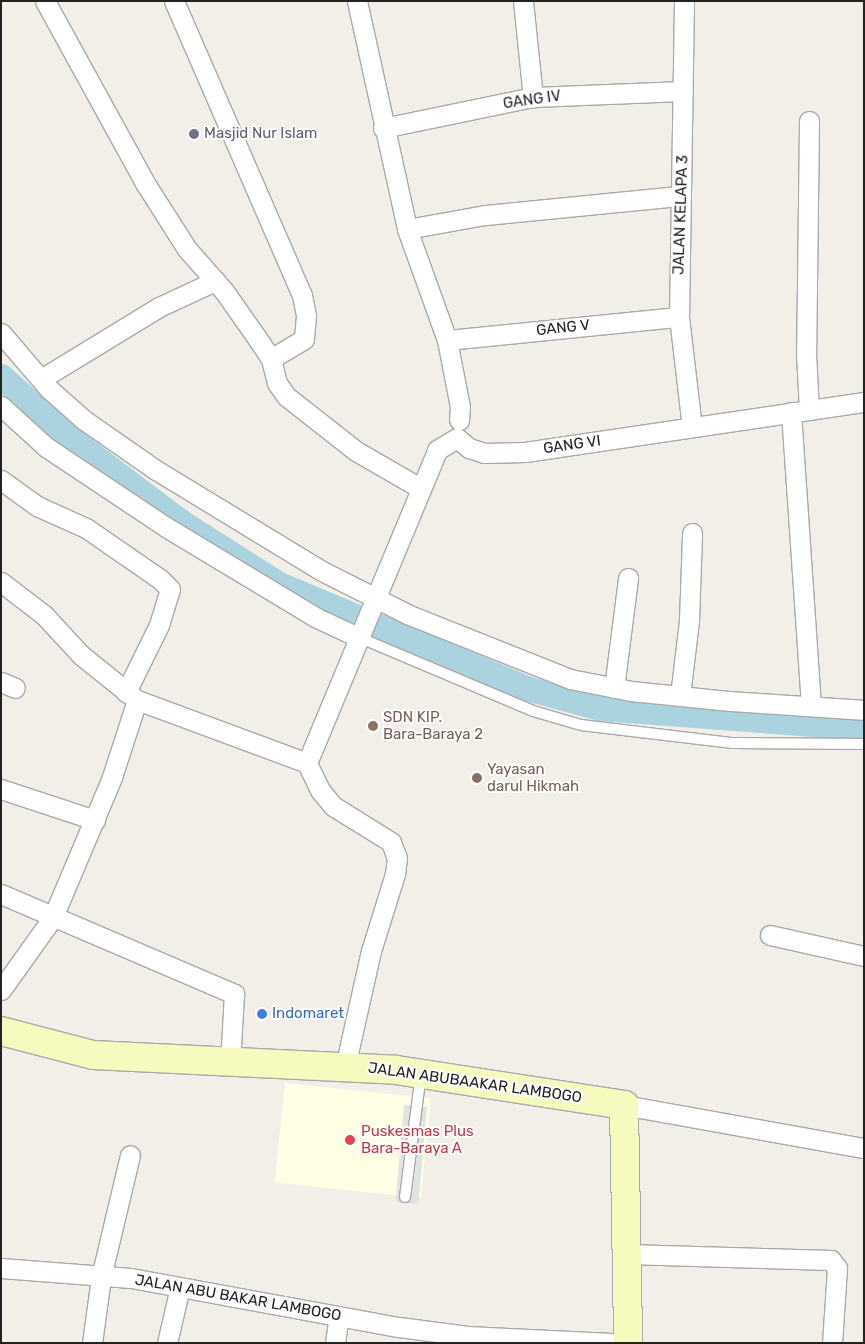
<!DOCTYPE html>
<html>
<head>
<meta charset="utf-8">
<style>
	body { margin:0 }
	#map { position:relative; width:865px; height:1344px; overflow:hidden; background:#f2efe9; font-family:Rubik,sans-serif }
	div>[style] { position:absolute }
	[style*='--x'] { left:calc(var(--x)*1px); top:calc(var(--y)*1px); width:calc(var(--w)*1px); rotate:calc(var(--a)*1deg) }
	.education>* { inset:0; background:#ffffe5; transform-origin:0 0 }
	.parking>* { inset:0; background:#e2e2e2; transform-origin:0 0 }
	.canal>* { height:25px; margin:-12.5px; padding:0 12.5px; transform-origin:12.5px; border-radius:12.5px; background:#aad3df }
	.roads { filter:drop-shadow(1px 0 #a9a9a9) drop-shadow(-1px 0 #a9a9a9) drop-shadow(0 1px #a9a9a9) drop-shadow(0 -1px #a9a9a9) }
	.lane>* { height:10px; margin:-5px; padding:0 5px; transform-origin:5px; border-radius:5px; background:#fff }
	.street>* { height:19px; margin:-9.5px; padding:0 9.5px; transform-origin:9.5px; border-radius:9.5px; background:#fff }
	.secondary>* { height:28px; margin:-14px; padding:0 14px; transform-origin:14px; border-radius:14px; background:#f7fabf }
	.dots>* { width:14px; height:14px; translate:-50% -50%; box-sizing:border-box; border:2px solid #fff; border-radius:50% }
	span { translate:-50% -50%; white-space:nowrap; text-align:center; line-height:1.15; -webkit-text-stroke:4px #fff; paint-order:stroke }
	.street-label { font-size:15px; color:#222 }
	.worship-label { font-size:15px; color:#5b616d }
	.left { translate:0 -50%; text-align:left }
	.education-label { font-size:15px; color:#785e54 }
	.shop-label { font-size:15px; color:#366cbe }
	.health-label { font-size:15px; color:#be3a42 }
	.frame { position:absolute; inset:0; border:2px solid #222; pointer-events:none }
</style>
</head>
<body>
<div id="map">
	<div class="education">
		<i style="left:285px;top:1083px;width:147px;height:100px;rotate:6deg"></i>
	</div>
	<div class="parking">
		<i style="left:404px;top:1105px;width:23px;height:97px;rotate:5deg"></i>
	</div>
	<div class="canal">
		<i style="--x:1;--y:376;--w:88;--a:42.2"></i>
		<i style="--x:66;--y:435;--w:143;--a:37"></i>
		<i style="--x:180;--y:521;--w:117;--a:32.5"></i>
		<i style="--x:279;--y:584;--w:268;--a:22.8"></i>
		<i style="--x:526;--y:688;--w:77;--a:15.1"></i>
		<i style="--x:600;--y:708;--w:265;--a:4.3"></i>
	</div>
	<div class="roads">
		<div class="lane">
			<i style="--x:358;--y:637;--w:190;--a:22.9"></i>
			<i style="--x:533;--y:711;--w:50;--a:16.3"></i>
			<i style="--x:581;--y:725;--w:153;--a:6.8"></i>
			<i style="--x:733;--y:743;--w:131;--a:0.4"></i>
			<i style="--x:405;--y:1197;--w:124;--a:-82.6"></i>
		</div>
		<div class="street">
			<i style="--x:45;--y:1;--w:208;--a:61.2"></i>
			<i style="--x:145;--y:183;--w:78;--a:57.5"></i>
			<i style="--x:187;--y:249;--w:56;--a:48.6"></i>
			<i style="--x:224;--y:291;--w:57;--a:54.9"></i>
			<i style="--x:257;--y:338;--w:25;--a:56"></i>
			<i style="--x:271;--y:359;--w:25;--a:76"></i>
			<i style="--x:277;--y:383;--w:16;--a:55"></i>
			<i style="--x:286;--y:396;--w:89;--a:38.2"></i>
			<i style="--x:356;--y:451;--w:74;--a:30"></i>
			<i style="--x:174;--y:1;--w:321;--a:66.5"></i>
			<i style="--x:302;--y:295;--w:21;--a:79"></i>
			<i style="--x:306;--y:316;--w:23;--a:95"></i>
			<i style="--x:304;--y:339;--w:39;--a:149"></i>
			<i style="--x:357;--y:1;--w:233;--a:77.6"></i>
			<i style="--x:407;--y:229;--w:118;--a:70.2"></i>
			<i style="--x:447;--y:340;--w:68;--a:79"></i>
			<i style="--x:460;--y:407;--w:13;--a:94"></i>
			<i style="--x:523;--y:1;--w:97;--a:84.1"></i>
			<i style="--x:684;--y:1;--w:316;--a:90.9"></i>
			<i style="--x:679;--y:317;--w:111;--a:83.3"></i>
			<i style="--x:809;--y:121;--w:232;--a:90.7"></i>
			<i style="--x:806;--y:353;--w:57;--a:87"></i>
			<i style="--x:383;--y:128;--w:153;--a:-11.7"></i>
			<i style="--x:533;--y:97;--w:150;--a:-2.3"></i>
			<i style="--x:407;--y:229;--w:79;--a:-10.2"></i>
			<i style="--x:485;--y:215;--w:195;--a:-5.6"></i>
			<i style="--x:1;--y:333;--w:74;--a:49.4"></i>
			<i style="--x:49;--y:389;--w:47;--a:41.5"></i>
			<i style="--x:84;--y:420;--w:88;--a:34.8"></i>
			<i style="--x:156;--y:470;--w:194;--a:31.3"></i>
			<i style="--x:322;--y:571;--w:95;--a:26.8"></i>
			<i style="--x:407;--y:614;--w:175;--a:21.7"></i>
			<i style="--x:570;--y:679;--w:62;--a:11.1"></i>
			<i style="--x:631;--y:691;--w:100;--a:5.8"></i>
			<i style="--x:730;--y:701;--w:134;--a:3.8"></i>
			<i style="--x:447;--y:340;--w:233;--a:-5.7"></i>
			<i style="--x:41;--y:379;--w:138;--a:-31.4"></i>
			<i style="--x:159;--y:307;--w:62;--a:-24.9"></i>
			<i style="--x:1;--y:406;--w:61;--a:42.3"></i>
			<i style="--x:46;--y:447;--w:144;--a:33.7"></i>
			<i style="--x:166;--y:527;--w:174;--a:31.1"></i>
			<i style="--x:315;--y:617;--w:47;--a:24.9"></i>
			<i style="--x:791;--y:412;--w:294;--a:86.1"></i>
			<i style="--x:1;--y:480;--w:44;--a:35.8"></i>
			<i style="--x:37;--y:506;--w:54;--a:24.2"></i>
			<i style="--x:86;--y:528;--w:90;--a:34.6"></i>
			<i style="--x:160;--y:579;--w:14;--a:45"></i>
			<i style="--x:170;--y:589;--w:38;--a:107"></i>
			<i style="--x:159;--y:625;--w:75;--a:116.2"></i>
			<i style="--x:1;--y:582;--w:54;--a:37.5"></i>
			<i style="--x:44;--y:615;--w:54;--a:47.2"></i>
			<i style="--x:81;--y:655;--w:72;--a:38.8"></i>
			<i style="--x:137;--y:700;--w:181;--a:20.3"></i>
			<i style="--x:1;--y:682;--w:15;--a:23"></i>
			<i style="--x:614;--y:688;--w:111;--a:-82.7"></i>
			<i style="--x:680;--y:696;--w:76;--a:-83.2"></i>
			<i style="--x:689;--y:621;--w:88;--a:-88"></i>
			<i style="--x:1;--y:789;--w:99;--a:18.3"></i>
			<i style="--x:1;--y:894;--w:254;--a:23.2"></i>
			<i style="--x:234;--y:994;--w:69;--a:93.3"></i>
			<i style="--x:770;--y:935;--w:96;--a:12.6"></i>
			<i style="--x:1;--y:990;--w:90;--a:-54.5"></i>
			<i style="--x:53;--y:917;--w:152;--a:-67.1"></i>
			<i style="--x:112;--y:777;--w:81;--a:-72"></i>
			<i style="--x:345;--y:1067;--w:119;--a:-77.4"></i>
			<i style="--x:371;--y:951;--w:81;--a:-72.7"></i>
			<i style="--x:395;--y:874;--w:16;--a:-83"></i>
			<i style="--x:397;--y:858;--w:17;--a:-111"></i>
			<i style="--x:391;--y:842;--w:68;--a:-148.2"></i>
			<i style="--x:333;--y:806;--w:21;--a:-129"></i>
			<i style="--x:320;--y:790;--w:30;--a:-116"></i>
			<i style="--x:307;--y:763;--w:339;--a:-67.4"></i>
			<i style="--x:437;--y:450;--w:23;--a:-31"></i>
			<i style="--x:457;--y:438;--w:16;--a:40"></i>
			<i style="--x:469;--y:448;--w:16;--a:18"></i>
			<i style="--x:484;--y:453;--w:41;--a:-1.4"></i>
			<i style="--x:525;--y:452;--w:343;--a:-8.4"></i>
			<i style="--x:624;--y:1105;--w:244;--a:10.2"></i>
			<i style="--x:627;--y:1254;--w:204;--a:1.7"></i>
			<i style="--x:831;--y:1260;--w:10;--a:53"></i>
			<i style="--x:837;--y:1268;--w:75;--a:93.8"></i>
			<i style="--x:1;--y:1268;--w:130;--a:4.4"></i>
			<i style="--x:131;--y:1278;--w:272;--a:10.4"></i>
			<i style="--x:399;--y:1327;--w:69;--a:7.5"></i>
			<i style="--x:467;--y:1336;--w:145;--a:2.8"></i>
			<i style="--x:92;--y:1343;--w:67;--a:-82.2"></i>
			<i style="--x:101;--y:1277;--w:125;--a:-76.6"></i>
			<i style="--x:167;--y:1343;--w:57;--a:-76.9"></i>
			<i style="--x:335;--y:1343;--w:27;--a:-82"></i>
		</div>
		<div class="secondary">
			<i style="--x:1;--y:1031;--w:95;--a:14.6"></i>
			<i style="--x:93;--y:1055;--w:303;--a:2.8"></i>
			<i style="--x:396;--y:1070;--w:231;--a:8.7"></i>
			<i style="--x:624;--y:1105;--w:238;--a:89"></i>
		</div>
	</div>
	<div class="dots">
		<i style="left:194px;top:134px;background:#6b7280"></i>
		<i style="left:373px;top:726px;background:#8d6e63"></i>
		<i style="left:477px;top:778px;background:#8d6e63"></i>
		<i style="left:262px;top:1014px;background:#3f7fe0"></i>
		<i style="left:350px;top:1140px;background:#e0444e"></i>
	</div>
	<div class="street-label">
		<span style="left:532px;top:100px;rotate:-8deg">GANG IV</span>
		<span style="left:681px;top:215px;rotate:-88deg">JALAN KELAPA 3</span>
		<span style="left:563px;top:328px;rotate:-6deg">GANG V</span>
		<span style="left:572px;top:445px;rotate:-8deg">GANG VI</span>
		<span style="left:475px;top:1083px;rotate:8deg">JALAN ABUBAAKAR LAMBOGO</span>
		<span style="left:238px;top:1298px;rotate:10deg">JALAN ABU BAKAR LAMBOGO</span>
	</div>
	<div class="worship-label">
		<span class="left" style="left:204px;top:134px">Masjid Nur Islam</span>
	</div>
	<div class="education-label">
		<span class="left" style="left:383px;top:726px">SDN KIP.<br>Bara-Baraya 2</span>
		<span class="left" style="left:487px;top:778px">Yayasan<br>darul Hikmah</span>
	</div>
	<div class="shop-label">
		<span class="left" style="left:272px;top:1014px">Indomaret</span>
	</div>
	<div class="health-label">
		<span class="left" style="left:361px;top:1140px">Puskesmas Plus<br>Bara-Baraya A</span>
	</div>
	<div class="frame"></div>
</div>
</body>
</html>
